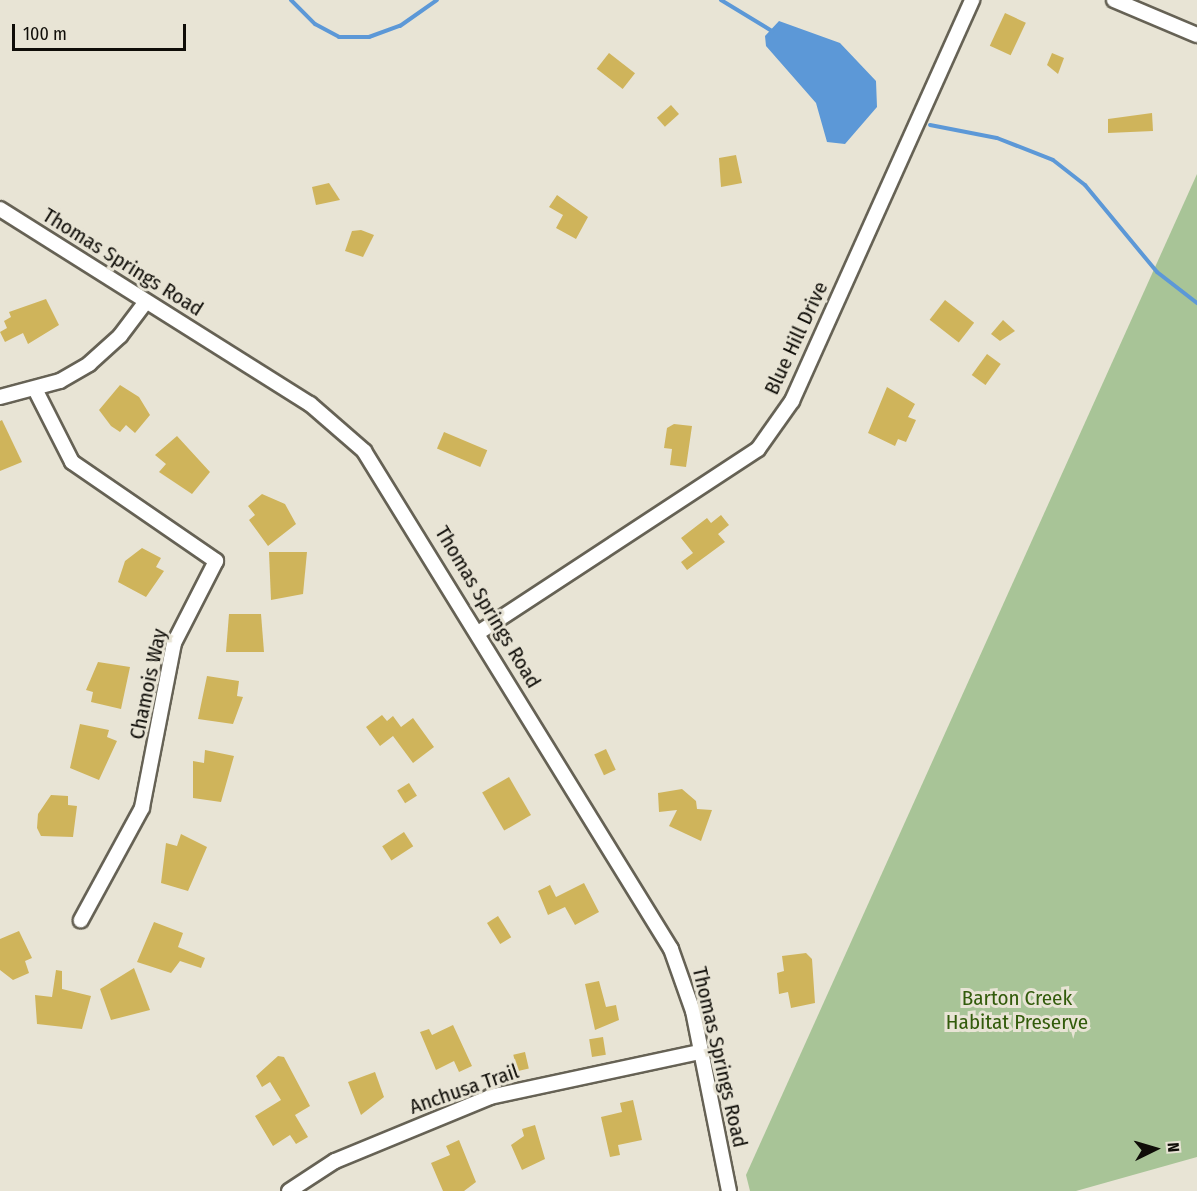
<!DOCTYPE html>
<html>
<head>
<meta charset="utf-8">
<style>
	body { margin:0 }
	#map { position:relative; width:1197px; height:1191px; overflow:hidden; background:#e8e4d5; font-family:"Fira Sans Condensed",sans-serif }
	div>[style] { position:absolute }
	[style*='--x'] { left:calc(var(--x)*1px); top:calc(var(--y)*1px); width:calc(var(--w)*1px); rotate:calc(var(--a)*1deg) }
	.green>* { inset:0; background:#a8c497 }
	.water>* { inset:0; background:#5c98d7 }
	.stream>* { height:4px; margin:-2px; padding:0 2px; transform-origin:2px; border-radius:2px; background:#5c98d7 }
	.building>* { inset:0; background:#cfb45b; transform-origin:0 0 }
	.roads { filter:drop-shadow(2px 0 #666255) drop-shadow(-2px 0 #666255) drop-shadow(0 2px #666255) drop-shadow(0 -2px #666255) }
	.minor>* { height:14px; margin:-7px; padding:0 7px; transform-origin:7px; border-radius:7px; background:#fff }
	span { translate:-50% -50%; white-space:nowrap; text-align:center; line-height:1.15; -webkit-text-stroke:6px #e8e4d5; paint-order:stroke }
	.street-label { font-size:21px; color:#0f0d08 }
	.park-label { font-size:21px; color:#325b0b }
	.north { position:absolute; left:1125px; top:1119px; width:60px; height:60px; -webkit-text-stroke:4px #e8e4d5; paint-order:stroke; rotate:85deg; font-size:16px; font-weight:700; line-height:24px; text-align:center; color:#0f0d08 }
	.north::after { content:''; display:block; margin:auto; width:21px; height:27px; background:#0f0d08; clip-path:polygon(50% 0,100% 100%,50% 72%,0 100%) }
	.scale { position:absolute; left:12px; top:24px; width:174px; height:27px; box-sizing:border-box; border:3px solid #0f0d08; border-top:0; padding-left:8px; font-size:18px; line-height:21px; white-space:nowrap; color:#0f0d08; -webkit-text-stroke:4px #e8e4d5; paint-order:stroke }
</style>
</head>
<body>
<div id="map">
	<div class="green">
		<i style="clip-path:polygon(1197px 174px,1197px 1157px,1076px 1191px,750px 1191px,746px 1175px)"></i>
	</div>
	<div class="water">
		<i style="clip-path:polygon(779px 21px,840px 43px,876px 81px,877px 107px,845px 144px,827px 142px,816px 103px,766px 46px,765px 36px)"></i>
	</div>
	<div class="stream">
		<i style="--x:291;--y:0;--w:34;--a:45"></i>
		<i style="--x:315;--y:24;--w:27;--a:28"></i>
		<i style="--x:339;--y:37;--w:30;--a:0"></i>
		<i style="--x:369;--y:37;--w:33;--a:-20"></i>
		<i style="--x:400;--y:26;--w:45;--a:-35.1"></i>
		<i style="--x:721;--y:0;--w:60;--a:31.3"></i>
		<i style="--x:930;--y:125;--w:68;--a:11"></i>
		<i style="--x:997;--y:138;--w:60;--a:21.4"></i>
		<i style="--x:1053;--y:160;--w:41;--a:38"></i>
		<i style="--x:1085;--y:185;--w:113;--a:50.4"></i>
		<i style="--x:1157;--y:272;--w:51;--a:37.8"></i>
	</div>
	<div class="building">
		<i style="left:1005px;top:13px;width:23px;height:36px;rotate:25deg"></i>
		<i style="left:609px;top:53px;width:33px;height:20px;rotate:38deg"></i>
		<i style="clip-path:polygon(1052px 53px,1064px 58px,1058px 74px,1047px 65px)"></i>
		<i style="left:671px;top:105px;width:12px;height:19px;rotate:48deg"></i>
		<i style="clip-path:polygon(1152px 113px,1153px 131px,1108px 133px,1108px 119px)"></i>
		<i style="clip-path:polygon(736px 155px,742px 183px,721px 187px,719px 158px)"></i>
		<i style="clip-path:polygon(329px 183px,340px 200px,316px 205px,312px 187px)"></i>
		<i style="clip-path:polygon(557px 195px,588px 217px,576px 239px,556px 228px,563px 215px,549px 207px)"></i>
		<i style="clip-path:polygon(361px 230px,374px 235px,363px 257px,345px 251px,352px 231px)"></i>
		<i style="clip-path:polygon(46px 299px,59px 325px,28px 344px,23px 333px,5px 342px,0 332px,7px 328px,4px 321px,11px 317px,9px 312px)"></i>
		<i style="left:945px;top:300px;width:37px;height:25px;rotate:38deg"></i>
		<i style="clip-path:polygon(1003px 320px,1015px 331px,1000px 341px,991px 334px)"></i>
		<i style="left:987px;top:354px;width:17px;height:26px;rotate:36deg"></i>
		<i style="clip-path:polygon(120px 385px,139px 397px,150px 415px,135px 433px,126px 425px,120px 432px,111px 426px,99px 410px)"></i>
		<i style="clip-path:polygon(887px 387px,915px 404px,908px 417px,916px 420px,906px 442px,898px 439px,895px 446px,868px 433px)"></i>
		<i style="clip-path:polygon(2px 420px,22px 462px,0 471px,0 421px)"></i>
		<i style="clip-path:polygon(674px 424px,692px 426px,686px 467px,670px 465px,672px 449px,664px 448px,667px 428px)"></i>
		<i style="left:444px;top:432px;width:47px;height:18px;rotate:23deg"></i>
		<i style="clip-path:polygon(177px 436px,210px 472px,192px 494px,159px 472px,166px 464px,155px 455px)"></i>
		<i style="clip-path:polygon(262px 494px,285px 504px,296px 524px,268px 546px,249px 520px,255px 515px,248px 506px)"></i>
		<i style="clip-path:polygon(721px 515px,729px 525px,718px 534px,725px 542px,687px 570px,681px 562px,693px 553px,681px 538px,707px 518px,711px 523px)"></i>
		<i style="clip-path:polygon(142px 548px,161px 558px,156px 567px,164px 571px,146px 597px,118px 582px,125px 561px)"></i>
		<i style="clip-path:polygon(269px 552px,307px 552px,303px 594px,271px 600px)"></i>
		<i style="clip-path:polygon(229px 614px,261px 614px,264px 652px,226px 652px)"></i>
		<i style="clip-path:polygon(98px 662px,130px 667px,121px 709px,91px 702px,93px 692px,86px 690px)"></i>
		<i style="clip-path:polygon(207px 676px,239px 681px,237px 696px,243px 697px,233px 724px,198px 719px)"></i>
		<i style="clip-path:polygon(382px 715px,387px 721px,393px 716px,401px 727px,413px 718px,434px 747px,413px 763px,393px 736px,380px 746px,366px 727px)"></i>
		<i style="clip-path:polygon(80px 724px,109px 730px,107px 737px,117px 741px,99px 780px,70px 768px)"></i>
		<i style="left:606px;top:749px;width:23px;height:13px;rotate:65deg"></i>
		<i style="clip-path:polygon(205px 750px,234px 756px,221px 802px,193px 798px,193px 761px,204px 763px)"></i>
		<i style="left:509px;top:777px;width:44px;height:31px;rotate:60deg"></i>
		<i style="left:409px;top:783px;width:15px;height:14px;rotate:58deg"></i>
		<i style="clip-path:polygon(682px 789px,696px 801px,697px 809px,712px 810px,701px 841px,669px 826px,677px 810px,659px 812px,658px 793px)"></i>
		<i style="clip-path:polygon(51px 795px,68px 796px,68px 805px,77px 806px,73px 837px,41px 836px,37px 828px,38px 814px)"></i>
		<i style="left:404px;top:832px;width:17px;height:26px;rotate:57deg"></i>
		<i style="clip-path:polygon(181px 834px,207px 847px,188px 891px,161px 883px,166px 843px,177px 846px)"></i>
		<i style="clip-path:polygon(584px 883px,599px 912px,575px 925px,565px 907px,548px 915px,538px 891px,550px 885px,556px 897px)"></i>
		<i style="left:498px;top:916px;width:25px;height:13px;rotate:58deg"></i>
		<i style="clip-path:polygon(154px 922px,183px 933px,178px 947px,205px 958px,201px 968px,180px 961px,171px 973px,137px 962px)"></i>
		<i style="clip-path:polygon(19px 931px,32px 958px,25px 961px,29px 973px,13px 980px,0 970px,0 939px)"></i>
		<i style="clip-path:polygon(806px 953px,812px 959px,815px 1003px,791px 1008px,788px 992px,779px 994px,777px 973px,784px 971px,782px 956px)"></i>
		<i style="clip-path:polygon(134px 968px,150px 1010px,111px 1020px,100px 989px)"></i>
		<i style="clip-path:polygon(56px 970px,62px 971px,62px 989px,91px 996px,82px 1029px,37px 1024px,35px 995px,52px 997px)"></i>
		<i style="clip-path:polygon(599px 981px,606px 1007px,616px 1005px,619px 1020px,595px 1030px,585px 984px)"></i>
		<i style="clip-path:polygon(453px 1025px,472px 1066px,459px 1072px,454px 1061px,436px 1070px,420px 1032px,429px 1029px,432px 1035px)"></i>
		<i style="left:603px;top:1037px;width:18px;height:14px;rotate:81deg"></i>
		<i style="left:525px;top:1052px;width:17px;height:12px;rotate:77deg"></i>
		<i style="clip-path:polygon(278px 1056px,284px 1057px,310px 1106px,295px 1115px,308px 1137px,296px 1144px,290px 1135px,273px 1146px,255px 1116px,281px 1100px,270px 1082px,262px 1087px,256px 1076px)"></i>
		<i style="clip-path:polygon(375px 1072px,384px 1097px,361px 1115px,348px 1082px)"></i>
		<i style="clip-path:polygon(633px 1100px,642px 1140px,618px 1145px,620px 1155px,610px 1157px,601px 1117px,622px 1112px,620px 1103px)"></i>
		<i style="clip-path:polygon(535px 1125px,545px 1159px,522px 1170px,511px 1145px,524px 1136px,522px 1129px)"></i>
		<i style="clip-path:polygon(459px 1140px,476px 1182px,464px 1191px,443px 1191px,431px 1163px,450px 1155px,446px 1146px)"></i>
	</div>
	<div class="roads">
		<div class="minor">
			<i style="--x:1114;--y:0;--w:90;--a:22.9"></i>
			<i style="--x:0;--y:209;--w:366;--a:32.2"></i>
			<i style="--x:310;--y:404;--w:72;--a:41"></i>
			<i style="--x:364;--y:451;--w:585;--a:58.35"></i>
			<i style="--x:671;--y:949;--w:66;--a:70.5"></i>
			<i style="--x:693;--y:1011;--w:184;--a:78.7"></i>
			<i style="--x:35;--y:389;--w:82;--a:63.1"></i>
			<i style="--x:72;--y:462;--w:175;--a:34.5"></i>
			<i style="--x:216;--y:561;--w:92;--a:117.1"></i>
			<i style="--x:174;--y:643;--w:168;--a:101"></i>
			<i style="--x:142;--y:808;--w:128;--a:118.6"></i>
			<i style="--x:0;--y:397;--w:62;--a:-14.9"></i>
			<i style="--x:60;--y:381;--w:34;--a:-30"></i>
			<i style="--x:89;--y:364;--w:42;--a:-42.1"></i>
			<i style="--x:120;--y:336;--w:41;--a:-52.9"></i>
			<i style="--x:478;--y:633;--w:335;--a:-33.3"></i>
			<i style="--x:758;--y:449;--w:59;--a:-54.7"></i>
			<i style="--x:792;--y:401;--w:440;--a:-65.8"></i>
			<i style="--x:289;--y:1191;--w:55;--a:-33.1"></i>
			<i style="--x:335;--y:1161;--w:168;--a:-22.4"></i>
			<i style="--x:490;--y:1097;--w:215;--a:-12.1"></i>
		</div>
	</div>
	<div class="street-label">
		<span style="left:123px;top:262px;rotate:32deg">Thomas Springs Road</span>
		<span style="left:796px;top:338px;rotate:-65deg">Blue Hill Drive</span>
		<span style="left:488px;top:607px;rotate:59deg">Thomas Springs Road</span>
		<span style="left:148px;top:684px;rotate:-78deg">Chamois Way</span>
		<span style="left:720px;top:1057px;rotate:77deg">Thomas Springs Road</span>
		<span style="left:464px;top:1089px;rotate:-19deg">Anchusa Trail</span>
	</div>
	<div class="park-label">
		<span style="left:1017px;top:1010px">Barton Creek<br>Habitat Preserve</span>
	</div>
	<div class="north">N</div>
	<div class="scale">100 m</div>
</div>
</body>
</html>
